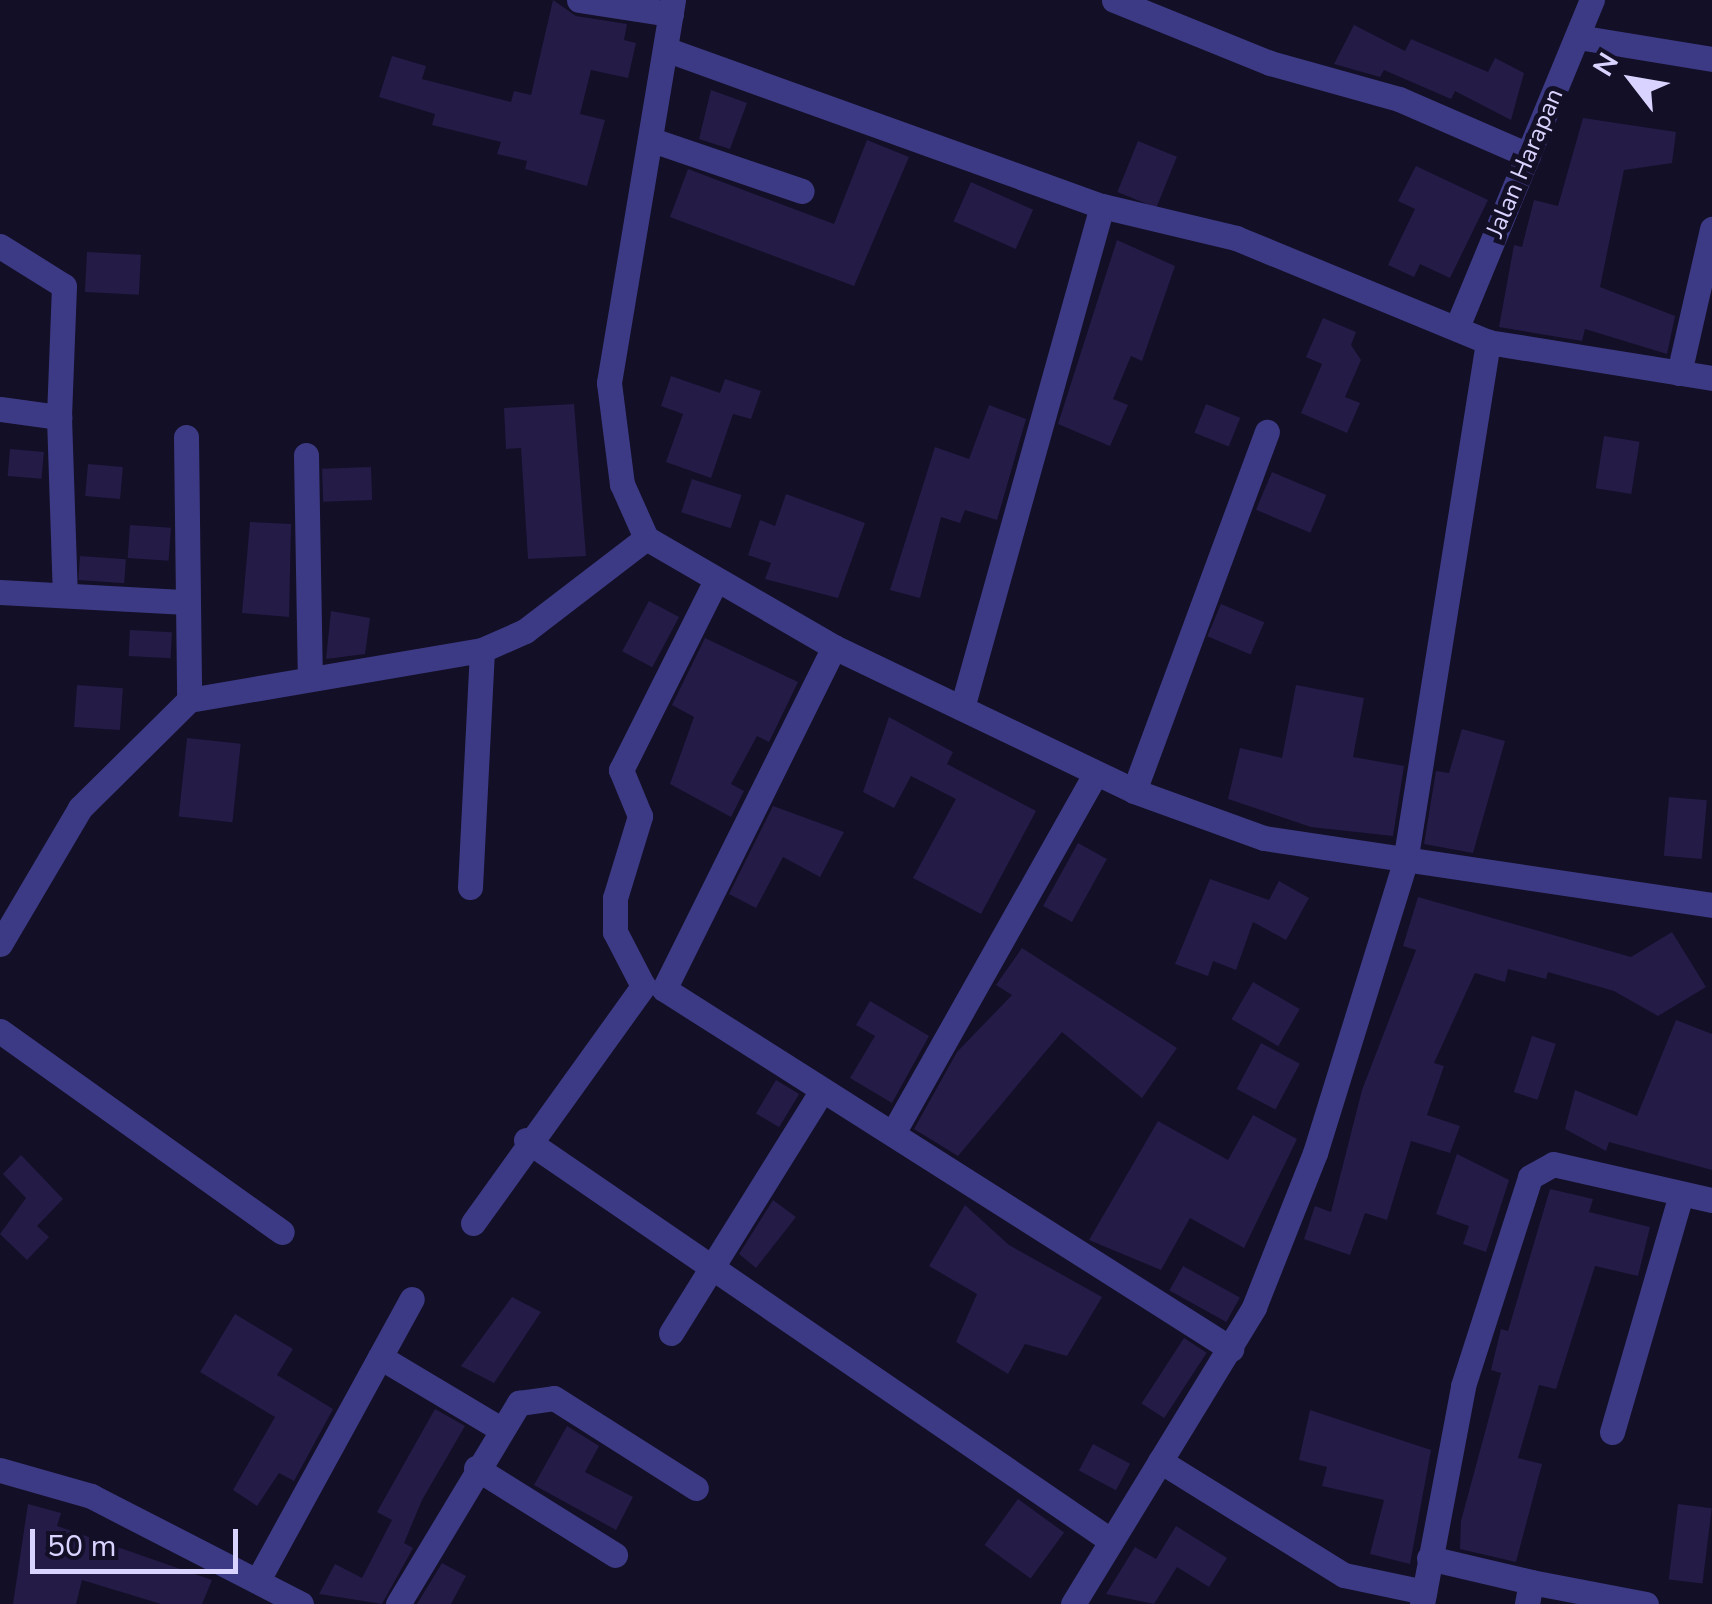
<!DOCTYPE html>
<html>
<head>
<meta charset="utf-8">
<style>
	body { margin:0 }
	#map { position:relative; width:1712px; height:1604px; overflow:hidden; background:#130f26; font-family:"Nunito Sans",sans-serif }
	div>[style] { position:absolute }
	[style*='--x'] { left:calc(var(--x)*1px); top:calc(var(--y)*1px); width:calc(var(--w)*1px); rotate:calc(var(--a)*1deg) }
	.building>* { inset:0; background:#241b47; transform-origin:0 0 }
	.street>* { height:25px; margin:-12.5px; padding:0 12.5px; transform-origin:12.5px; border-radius:12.5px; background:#3d3a85 }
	span { translate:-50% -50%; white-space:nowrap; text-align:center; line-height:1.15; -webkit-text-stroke:10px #130f26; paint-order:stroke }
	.street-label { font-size:25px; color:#d9d4ff }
	.north { position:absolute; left:1582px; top:30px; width:100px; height:100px; -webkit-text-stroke:8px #130f26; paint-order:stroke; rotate:301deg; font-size:28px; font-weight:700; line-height:40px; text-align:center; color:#d9d4ff }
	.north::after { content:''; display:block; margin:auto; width:35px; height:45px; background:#d9d4ff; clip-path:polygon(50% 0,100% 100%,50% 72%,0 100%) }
	.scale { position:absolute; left:30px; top:1529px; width:208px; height:45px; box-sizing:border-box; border:5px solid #d9d4ff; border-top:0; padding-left:12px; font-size:30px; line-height:35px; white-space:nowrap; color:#d9d4ff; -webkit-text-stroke:8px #130f26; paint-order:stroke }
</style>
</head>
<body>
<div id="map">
	<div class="building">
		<i style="clip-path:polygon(553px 0,576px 16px,627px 24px,624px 40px,636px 43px,628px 78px,591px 70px,580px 114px,605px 120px,587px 186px,525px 169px,527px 161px,497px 154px,501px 142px,432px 125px,435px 114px,379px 97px,392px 56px,426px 66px,422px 79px,511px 102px,514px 91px,531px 95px)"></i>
		<i style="clip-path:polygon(1354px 25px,1405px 51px,1411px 39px,1488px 72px,1495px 58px,1524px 73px,1511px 120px,1455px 91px,1451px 99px,1384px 70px,1380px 77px,1334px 64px)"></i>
		<i style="clip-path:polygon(711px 90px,747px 103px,730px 149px,699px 139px)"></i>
		<i style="clip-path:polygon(1583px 118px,1676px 132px,1672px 163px,1624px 170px,1600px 287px,1675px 316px,1667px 354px,1585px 329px,1582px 341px,1499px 327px,1514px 245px,1522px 247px,1534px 200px,1558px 206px)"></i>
		<i style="clip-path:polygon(867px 140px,909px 157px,854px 286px,670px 217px,688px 169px,834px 224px)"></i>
		<i style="left:1138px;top:141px;width:42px;height:55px;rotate:22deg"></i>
		<i style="clip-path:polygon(1416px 166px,1488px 200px,1450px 278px,1420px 264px,1414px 277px,1388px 265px,1415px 209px,1398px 201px)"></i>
		<i style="left:971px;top:182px;width:68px;height:43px;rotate:24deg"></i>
		<i style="clip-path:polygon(1117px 240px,1175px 266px,1142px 361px,1131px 356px,1113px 399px,1128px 405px,1110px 446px,1058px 424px)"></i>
		<i style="left:87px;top:252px;width:54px;height:40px;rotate:3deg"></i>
		<i style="clip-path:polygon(1323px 318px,1356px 332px,1351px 345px,1361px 360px,1345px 397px,1360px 403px,1347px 433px,1301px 413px,1322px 364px,1306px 357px)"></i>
		<i style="clip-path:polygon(671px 376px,720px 393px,725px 379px,761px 391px,751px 419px,733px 414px,711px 478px,666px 462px,683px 414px,661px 406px)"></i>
		<i style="clip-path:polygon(574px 404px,586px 556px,528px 559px,521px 448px,506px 449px,504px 408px)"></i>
		<i style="left:1206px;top:404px;width:37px;height:31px;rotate:22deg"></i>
		<i style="clip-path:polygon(989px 405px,1026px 419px,997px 520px,965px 510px,960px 523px,941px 517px,920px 598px,890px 590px,935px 447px,969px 459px)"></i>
		<i style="left:1604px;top:436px;width:36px;height:53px;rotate:9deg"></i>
		<i style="left:10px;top:449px;width:34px;height:27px;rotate:5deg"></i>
		<i style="left:88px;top:464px;width:35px;height:32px;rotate:5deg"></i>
		<i style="left:371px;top:467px;width:33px;height:49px;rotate:88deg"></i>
		<i style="left:1272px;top:472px;width:59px;height:41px;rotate:23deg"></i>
		<i style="left:692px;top:479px;width:52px;height:35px;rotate:18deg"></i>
		<i style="clip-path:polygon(786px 494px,865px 523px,838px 598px,765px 579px,771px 563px,748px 555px,760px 520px,775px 526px)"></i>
		<i style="clip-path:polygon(250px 522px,291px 524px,289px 617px,242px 613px)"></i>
		<i style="left:130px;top:525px;width:41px;height:33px;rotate:4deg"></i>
		<i style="left:80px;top:556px;width:46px;height:24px;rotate:4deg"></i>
		<i style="left:649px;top:601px;width:34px;height:57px;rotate:28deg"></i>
		<i style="left:1221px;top:604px;width:47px;height:35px;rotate:23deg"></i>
		<i style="clip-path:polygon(331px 611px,370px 618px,365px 654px,326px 659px)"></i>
		<i style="left:130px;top:630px;width:42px;height:26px;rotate:3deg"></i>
		<i style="clip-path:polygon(705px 638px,798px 682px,769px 742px,757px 736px,731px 784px,744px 791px,731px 817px,670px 784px,694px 717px,672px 705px)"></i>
		<i style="left:77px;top:685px;width:46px;height:42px;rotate:4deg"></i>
		<i style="clip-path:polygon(1296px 685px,1364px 698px,1353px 757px,1404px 766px,1393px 836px,1311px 827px,1228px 799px,1240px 748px,1282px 758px)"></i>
		<i style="clip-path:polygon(889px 717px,953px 752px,947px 764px,1036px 811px,981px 914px,913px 878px,956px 799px,911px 776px,894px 808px,863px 792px)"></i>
		<i style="clip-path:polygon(1462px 729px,1505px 741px,1473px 853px,1424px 844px,1436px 771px,1449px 773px)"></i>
		<i style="left:187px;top:738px;width:54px;height:79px;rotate:6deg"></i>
		<i style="left:1669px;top:797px;width:38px;height:59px;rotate:5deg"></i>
		<i style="clip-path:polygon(773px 806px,844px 832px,820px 877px,783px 857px,756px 908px,729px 894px)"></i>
		<i style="left:1078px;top:843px;width:33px;height:72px;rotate:29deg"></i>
		<i style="clip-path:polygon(1210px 879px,1269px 900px,1279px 881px,1309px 898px,1286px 940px,1253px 922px,1236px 970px,1213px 961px,1208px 976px,1175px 964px)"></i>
		<i style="clip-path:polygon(1418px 897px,1631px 957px,1672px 932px,1706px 987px,1658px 1016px,1614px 991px,1548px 972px,1546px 979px,1508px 969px,1505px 982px,1475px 973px,1434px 1063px,1444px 1066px,1427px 1115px,1460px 1126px,1450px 1153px,1411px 1141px,1387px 1220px,1365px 1213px,1350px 1255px,1304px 1239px,1315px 1206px,1331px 1212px,1362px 1090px,1416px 950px,1403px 946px)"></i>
		<i style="clip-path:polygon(1022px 948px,1177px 1048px,1142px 1098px,1062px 1032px,958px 1156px,914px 1129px,957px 1052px,1012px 995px,996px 985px)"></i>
		<i style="left:1253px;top:982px;width:54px;height:43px;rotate:30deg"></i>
		<i style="clip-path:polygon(870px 1001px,929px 1036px,892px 1103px,850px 1078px,875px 1036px,856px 1025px)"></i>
		<i style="clip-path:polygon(1676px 1020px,1712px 1034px,1712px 1170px,1609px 1142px,1606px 1151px,1565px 1129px,1575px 1090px,1637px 1116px)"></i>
		<i style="left:1532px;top:1036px;width:25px;height:59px;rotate:18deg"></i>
		<i style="left:1261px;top:1043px;width:44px;height:52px;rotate:28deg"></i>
		<i style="left:776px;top:1080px;width:27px;height:39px;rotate:31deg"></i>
		<i style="clip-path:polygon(1253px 1115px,1297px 1139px,1244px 1248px,1190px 1218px,1161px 1270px,1089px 1240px,1158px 1121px,1228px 1160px)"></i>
		<i style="clip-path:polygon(1457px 1154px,1509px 1180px,1486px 1252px,1463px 1244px,1469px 1226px,1436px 1214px)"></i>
		<i style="clip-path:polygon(21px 1155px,63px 1199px,37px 1226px,49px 1237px,27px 1260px,0 1234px,26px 1198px,3px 1174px)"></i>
		<i style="clip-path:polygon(1550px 1189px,1593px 1199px,1589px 1212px,1650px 1227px,1638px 1276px,1595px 1266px,1556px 1389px,1539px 1385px,1518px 1458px,1542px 1464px,1516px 1562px,1460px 1549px,1461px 1521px,1501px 1373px,1491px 1370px,1501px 1329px,1508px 1331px)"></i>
		<i style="clip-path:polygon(773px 1200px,796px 1217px,756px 1268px,739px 1254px)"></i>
		<i style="clip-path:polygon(965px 1205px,1009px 1245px,1102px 1297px,1067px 1356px,1025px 1344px,1008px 1374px,956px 1342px,977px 1294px,929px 1266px)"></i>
		<i style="left:1183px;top:1266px;width:65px;height:28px;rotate:29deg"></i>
		<i style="clip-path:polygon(512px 1297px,541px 1312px,494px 1383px,461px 1366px)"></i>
		<i style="clip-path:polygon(235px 1314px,293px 1349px,277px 1375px,333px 1409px,294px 1481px,279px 1473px,257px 1506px,233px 1490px,275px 1417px,200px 1372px)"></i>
		<i style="left:1184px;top:1338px;width:27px;height:78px;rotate:33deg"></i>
		<i style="clip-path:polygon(435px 1409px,465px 1426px,422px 1500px,404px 1543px,413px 1548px,382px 1604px,319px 1594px,335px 1564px,362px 1578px,392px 1520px,377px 1512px)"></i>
		<i style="clip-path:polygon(1310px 1410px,1431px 1450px,1410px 1564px,1370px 1554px,1384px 1500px,1322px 1486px,1327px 1467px,1299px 1460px)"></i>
		<i style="clip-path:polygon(567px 1426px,599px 1446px,585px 1472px,633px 1497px,616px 1530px,534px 1485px)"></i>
		<i style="left:1093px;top:1444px;width:42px;height:30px;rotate:28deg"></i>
		<i style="left:1018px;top:1499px;width:57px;height:57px;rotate:36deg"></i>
		<i style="clip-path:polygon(28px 1504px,61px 1513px,57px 1526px,212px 1580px,202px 1604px,161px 1604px,82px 1580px,76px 1604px,13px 1604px)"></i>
		<i style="left:1678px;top:1504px;width:34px;height:76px;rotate:7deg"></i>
		<i style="clip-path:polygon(1176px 1526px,1227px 1558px,1209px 1587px,1177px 1567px,1154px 1604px,1106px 1594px,1135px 1547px,1156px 1559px)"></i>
		<i style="clip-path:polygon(442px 1563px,466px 1576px,451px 1604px,417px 1604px)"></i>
	</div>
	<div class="street">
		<i style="--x:579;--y:0;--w:93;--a:8.7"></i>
		<i style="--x:673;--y:0;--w:388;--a:99.5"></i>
		<i style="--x:609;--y:383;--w:102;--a:82.7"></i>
		<i style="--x:622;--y:484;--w:59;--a:66"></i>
		<i style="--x:646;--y:538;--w:217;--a:30.1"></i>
		<i style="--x:834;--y:647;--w:333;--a:25.6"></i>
		<i style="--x:1134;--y:791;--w:138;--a:19.9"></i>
		<i style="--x:1264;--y:838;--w:453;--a:8.5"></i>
		<i style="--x:1114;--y:0;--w:168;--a:22"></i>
		<i style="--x:1270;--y:63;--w:134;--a:15.6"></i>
		<i style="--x:1399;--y:99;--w:141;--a:23.5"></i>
		<i style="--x:1578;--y:37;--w:136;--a:9.3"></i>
		<i style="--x:668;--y:50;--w:461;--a:19.8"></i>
		<i style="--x:1102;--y:206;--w:138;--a:13.4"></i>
		<i style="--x:1236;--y:238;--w:273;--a:22.4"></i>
		<i style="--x:1488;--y:342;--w:227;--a:9.1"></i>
		<i style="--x:652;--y:140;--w:158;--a:18.8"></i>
		<i style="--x:0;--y:246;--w:75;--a:32"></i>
		<i style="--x:64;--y:286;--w:131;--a:92.2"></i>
		<i style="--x:1457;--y:327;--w:354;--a:-67.6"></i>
		<i style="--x:1679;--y:373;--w:148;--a:-77.1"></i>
		<i style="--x:0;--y:409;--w:60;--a:7.7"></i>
		<i style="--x:59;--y:417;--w:178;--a:88.1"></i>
		<i style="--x:186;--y:437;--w:263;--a:89.3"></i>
		<i style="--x:306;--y:455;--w:222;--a:89"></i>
		<i style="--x:0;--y:592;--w:187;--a:3.1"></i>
		<i style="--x:834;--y:647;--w:382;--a:116.4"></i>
		<i style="--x:664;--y:989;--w:672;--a:32.41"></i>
		<i style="--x:962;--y:708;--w:521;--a:-74.42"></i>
		<i style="--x:1134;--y:791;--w:383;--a:-69.7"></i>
		<i style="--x:470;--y:887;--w:237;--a:-87.1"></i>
		<i style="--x:0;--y:944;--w:158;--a:-59.5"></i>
		<i style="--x:80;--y:808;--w:153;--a:-44.7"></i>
		<i style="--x:189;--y:700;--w:297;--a:-9.7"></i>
		<i style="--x:482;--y:650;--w:47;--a:-23.8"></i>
		<i style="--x:525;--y:631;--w:153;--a:-37.5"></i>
		<i style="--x:0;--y:1031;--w:346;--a:35.5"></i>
		<i style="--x:893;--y:1133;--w:413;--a:-60.6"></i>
		<i style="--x:526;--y:1140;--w:708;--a:34.41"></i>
		<i style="--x:473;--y:1223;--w:292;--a:-54.3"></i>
		<i style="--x:643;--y:986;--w:61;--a:-117.4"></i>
		<i style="--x:615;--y:932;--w:34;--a:-90"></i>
		<i style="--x:615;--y:898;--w:86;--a:-73"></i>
		<i style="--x:640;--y:816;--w:50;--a:-112.4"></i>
		<i style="--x:621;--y:770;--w:210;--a:-63.4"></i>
		<i style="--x:671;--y:1333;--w:284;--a:-58.1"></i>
		<i style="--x:380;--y:1357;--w:139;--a:30.8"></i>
		<i style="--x:1612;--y:1432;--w:247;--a:-73.8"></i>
		<i style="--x:1160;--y:1461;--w:216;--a:31.8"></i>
		<i style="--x:1344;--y:1575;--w:82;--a:12"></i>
		<i style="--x:476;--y:1468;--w:164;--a:32"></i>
		<i style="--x:0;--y:1470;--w:95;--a:15.9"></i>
		<i style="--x:91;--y:1496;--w:236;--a:27.2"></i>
		<i style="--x:1429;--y:1558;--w:105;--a:13.2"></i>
		<i style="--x:259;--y:1578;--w:318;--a:-61.3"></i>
		<i style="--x:398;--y:1604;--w:235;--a:-59"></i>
		<i style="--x:519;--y:1403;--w:35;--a:-8"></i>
		<i style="--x:554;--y:1398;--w:168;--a:32.4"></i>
		<i style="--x:1073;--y:1604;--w:348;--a:-58.6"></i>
		<i style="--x:1254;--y:1307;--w:166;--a:-68.4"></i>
		<i style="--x:1315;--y:1153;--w:305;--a:-72.8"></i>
		<i style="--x:1405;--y:862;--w:527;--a:-80.93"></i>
		<i style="--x:1422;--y:1604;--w:222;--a:-79.3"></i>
		<i style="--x:1463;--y:1386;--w:219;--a:-72.2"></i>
		<i style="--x:1530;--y:1177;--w:26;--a:-29"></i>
		<i style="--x:1553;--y:1164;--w:163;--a:12.8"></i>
		<i style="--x:1527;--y:1604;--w:22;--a:-80"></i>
		<i style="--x:1531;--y:1582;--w:117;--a:10.8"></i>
	</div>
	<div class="street-label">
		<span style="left:1525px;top:163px;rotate:-67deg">Jalan Harapan</span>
	</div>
	<div class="north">N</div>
	<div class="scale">50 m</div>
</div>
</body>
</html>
